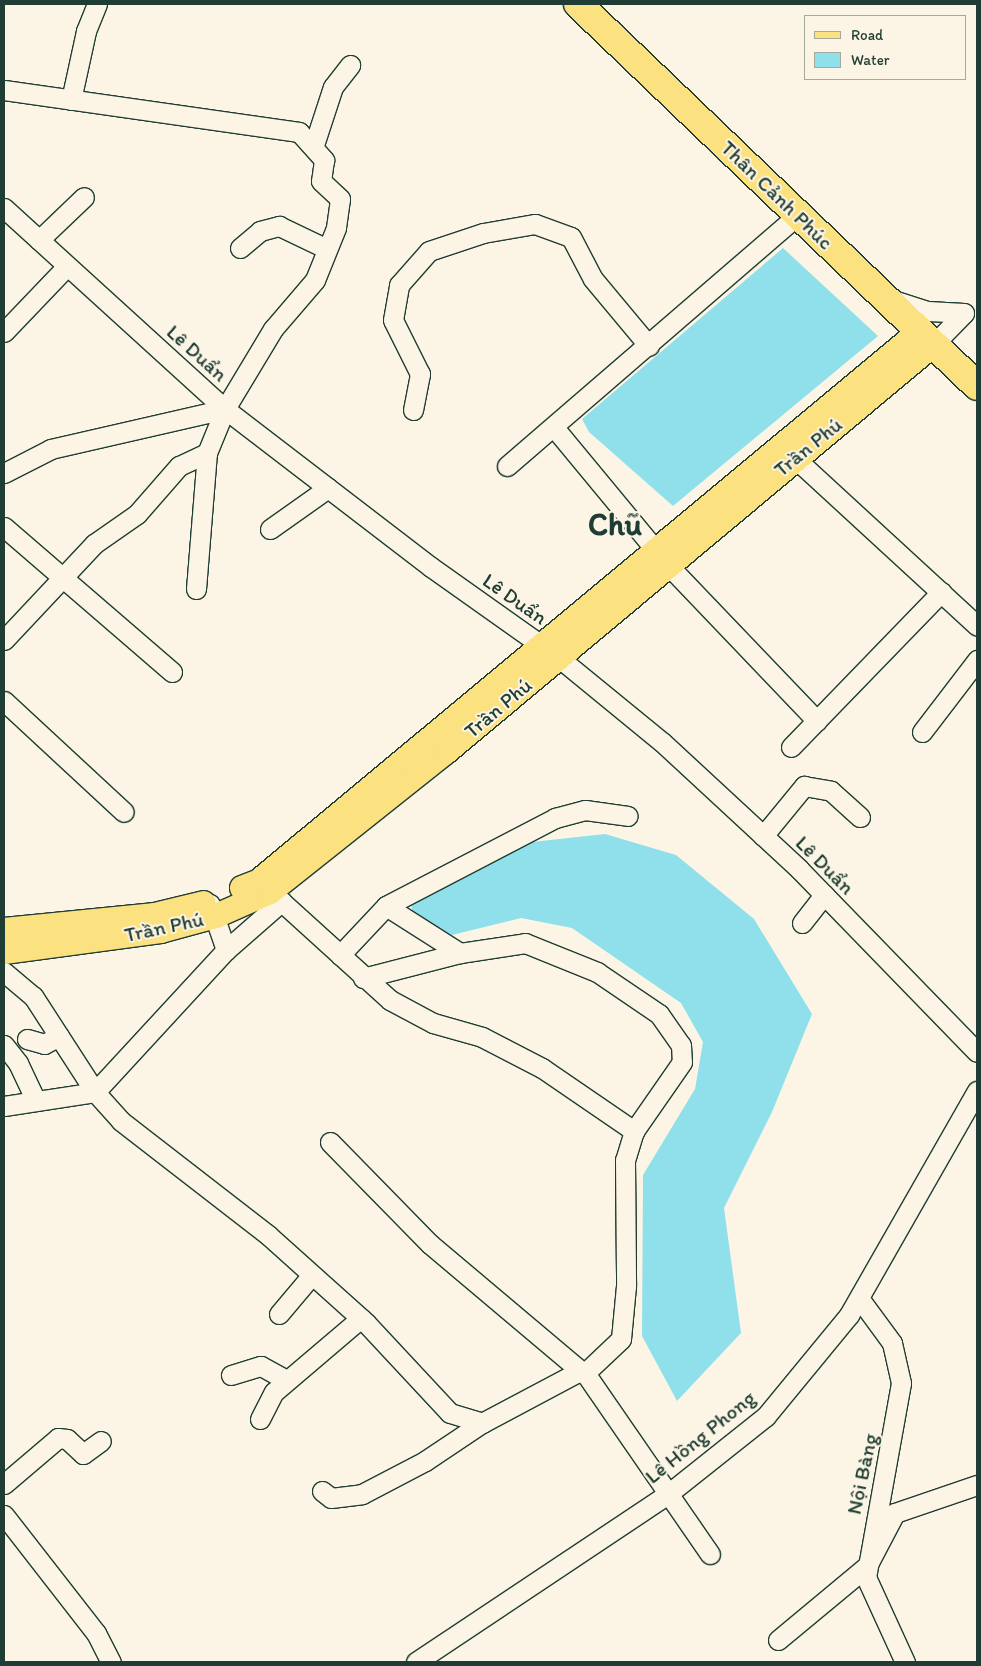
<!DOCTYPE html>
<html>
<head>
<meta charset="utf-8">
<style>
	body { margin:0 }
	#map { position:relative; width:981px; height:1666px; overflow:hidden; background:#fcf5e5; font-family:Itim,sans-serif }
	div>[style] { position:absolute }
	[style*='--x'] { left:calc(var(--x)*1px); top:calc(var(--y)*1px); width:calc(var(--w)*1px); rotate:calc(var(--a)*1deg) }
	.water>* { inset:0; background:#8fe0eb }
	.roads { filter:drop-shadow(1px 0 #1f3d34) drop-shadow(-1px 0 #1f3d34) drop-shadow(0 1px #1f3d34) drop-shadow(0 -1px #1f3d34) }
	.minor>* { height:19px; margin:-9.5px; padding:0 9.5px; transform-origin:9.5px; border-radius:9.5px; background:#fcf5e5 }
	.major>* { height:24px; margin:-12px; padding:0 12px; transform-origin:12px; border-radius:12px; background:#fbe180 }
	.highway>* { height:28px; margin:-14px; padding:0 14px; transform-origin:14px; border-radius:14px; background:#fbe180 }
	span { translate:-50% -50%; white-space:nowrap; text-align:center; line-height:1.15; -webkit-text-stroke:4px #fcf5e5; paint-order:stroke }
	.street-label { font-size:21px; color:#1f3d34 }
	.town-label { font-size:31px; color:#1f3d34; font-weight:700 }
	.frame { position:absolute; inset:0; border:5px solid #1f3d34; pointer-events:none }
	.legend { position:absolute; left:804px; top:15px; width:162px; height:65px; box-sizing:border-box; background:#fcf5e5; border:1px solid #a4ab9e; margin:0; padding:6px 9px; list-style:none; font-size:15px; color:#1f3d34 }
	.legend li { display:flex; align-items:center; gap:10px; height:25px }
	.legend b { width:25px; border:1px solid #a4ab9e }
</style>
</head>
<body>
<div id="map">
	<div class="water">
		<i style="clip-path:polygon(783px 248px,878px 336px,673px 506px,589px 432px,582px 419px)"></i>
		<i style="clip-path:polygon(605px 834px,676px 855px,754px 919px,812px 1014px,772px 1112px,724px 1208px,741px 1333px,677px 1401px,642px 1336px,643px 1175px,695px 1089px,703px 1042px,681px 1003px,572px 928px,521px 918px,452px 935px,413px 914px,410px 900px,523px 843px)"></i>
	</div>
	<div class="roads">
		<div class="minor">
			<i style="--x:4;--y:90;--w:298;--a:8.1"></i>
			<i style="--x:299;--y:132;--w:38;--a:48"></i>
			<i style="--x:324;--y:160;--w:21;--a:98"></i>
			<i style="--x:321;--y:181;--w:26;--a:43"></i>
			<i style="--x:340;--y:199;--w:29;--a:98"></i>
			<i style="--x:336;--y:228;--w:56;--a:112"></i>
			<i style="--x:315;--y:280;--w:65;--a:130.6"></i>
			<i style="--x:273;--y:329;--w:93;--a:121"></i>
			<i style="--x:225;--y:409;--w:179;--a:167.1"></i>
			<i style="--x:51;--y:449;--w:53;--a:152.9"></i>
			<i style="--x:71;--y:100;--w:71;--a:-77.7"></i>
			<i style="--x:86;--y:31;--w:29;--a:-68"></i>
			<i style="--x:314;--y:145;--w:61;--a:-71.9"></i>
			<i style="--x:333;--y:87;--w:28;--a:-52"></i>
			<i style="--x:4;--y:208;--w:299;--a:42.3"></i>
			<i style="--x:225;--y:409;--w:260;--a:37.5"></i>
			<i style="--x:431;--y:567;--w:156;--a:35.3"></i>
			<i style="--x:558;--y:657;--w:134;--a:39.3"></i>
			<i style="--x:662;--y:742;--w:187;--a:42.8"></i>
			<i style="--x:799;--y:869;--w:255;--a:45.8"></i>
			<i style="--x:39;--y:240;--w:62;--a:-43.7"></i>
			<i style="--x:240;--y:248;--w:26;--a:-40"></i>
			<i style="--x:260;--y:231;--w:20;--a:-15"></i>
			<i style="--x:279;--y:226;--w:51;--a:25.6"></i>
			<i style="--x:890;--y:299;--w:40;--a:18"></i>
			<i style="--x:928;--y:311;--w:36;--a:3"></i>
			<i style="--x:4;--y:332;--w:91;--a:-46.3"></i>
			<i style="--x:934;--y:344;--w:43;--a:-45.9"></i>
			<i style="--x:413;--y:410;--w:37;--a:-79"></i>
			<i style="--x:420;--y:374;--w:60;--a:-116.6"></i>
			<i style="--x:393;--y:320;--w:36;--a:-80"></i>
			<i style="--x:399;--y:285;--w:45;--a:-48.6"></i>
			<i style="--x:429;--y:251;--w:57;--a:-18.4"></i>
			<i style="--x:483;--y:233;--w:53;--a:-9.8"></i>
			<i style="--x:535;--y:224;--w:38;--a:20"></i>
			<i style="--x:571;--y:237;--w:47;--a:62.4"></i>
			<i style="--x:593;--y:279;--w:87;--a:50.1"></i>
			<i style="--x:557;--y:431;--w:173;--a:50.4"></i>
			<i style="--x:667;--y:564;--w:217;--a:46.3"></i>
			<i style="--x:787;--y:451;--w:258;--a:42.6"></i>
			<i style="--x:507;--y:466;--w:384;--a:-40.8"></i>
			<i style="--x:4;--y:527;--w:222;--a:40.8"></i>
			<i style="--x:270;--y:529;--w:71;--a:-35.3"></i>
			<i style="--x:196;--y:589;--w:136;--a:-85.4"></i>
			<i style="--x:207;--y:453;--w:48;--a:-67.8"></i>
			<i style="--x:4;--y:640;--w:132;--a:-46.8"></i>
			<i style="--x:94;--y:544;--w:52;--a:-34.9"></i>
			<i style="--x:137;--y:514;--w:64;--a:-48.8"></i>
			<i style="--x:179;--y:466;--w:31;--a:-25"></i>
			<i style="--x:4;--y:701;--w:163;--a:42.8"></i>
			<i style="--x:922;--y:732;--w:91;--a:-52.6"></i>
			<i style="--x:791;--y:747;--w:216;--a:-45.9"></i>
			<i style="--x:763;--y:836;--w:65;--a:-50.6"></i>
			<i style="--x:804;--y:786;--w:27;--a:10"></i>
			<i style="--x:831;--y:791;--w:39;--a:42"></i>
			<i style="--x:261;--y:883;--w:174;--a:42.2"></i>
			<i style="--x:390;--y:1000;--w:49;--a:28.1"></i>
			<i style="--x:433;--y:1023;--w:51;--a:15.9"></i>
			<i style="--x:482;--y:1037;--w:68;--a:27.3"></i>
			<i style="--x:542;--y:1068;--w:112;--a:34.4"></i>
			<i style="--x:210;--y:904;--w:49;--a:70.8"></i>
			<i style="--x:386;--y:906;--w:88;--a:32.4"></i>
			<i style="--x:802;--y:923;--w:36;--a:-52"></i>
			<i style="--x:340;--y:955;--w:67;--a:-46.8"></i>
			<i style="--x:386;--y:906;--w:191;--a:-27.5"></i>
			<i style="--x:555;--y:818;--w:31;--a:-15"></i>
			<i style="--x:585;--y:810;--w:43;--a:7.9"></i>
			<i style="--x:4;--y:972;--w:38;--a:40"></i>
			<i style="--x:33;--y:996;--w:114;--a:57.1"></i>
			<i style="--x:95;--y:1092;--w:39;--a:48"></i>
			<i style="--x:121;--y:1121;--w:186;--a:37.8"></i>
			<i style="--x:268;--y:1235;--w:132;--a:41.9"></i>
			<i style="--x:366;--y:1323;--w:123;--a:47"></i>
			<i style="--x:450;--y:1413;--w:34;--a:17"></i>
			<i style="--x:482;--y:1423;--w:109;--a:-28"></i>
			<i style="--x:578;--y:1372;--w:7;--a:8"></i>
			<i style="--x:585;--y:1373;--w:220;--a:55.4"></i>
			<i style="--x:363;--y:978;--w:100;--a:-14.5"></i>
			<i style="--x:460;--y:953;--w:66;--a:-8.7"></i>
			<i style="--x:525;--y:943;--w:78;--a:21.9"></i>
			<i style="--x:597;--y:972;--w:75;--a:34.1"></i>
			<i style="--x:659;--y:1014;--w:38;--a:55"></i>
			<i style="--x:681;--y:1045;--w:17;--a:87"></i>
			<i style="--x:682;--y:1062;--w:84;--a:124.8"></i>
			<i style="--x:634;--y:1131;--w:30;--a:107"></i>
			<i style="--x:625;--y:1160;--w:126;--a:89.5"></i>
			<i style="--x:626;--y:1286;--w:53;--a:95.4"></i>
			<i style="--x:621;--y:1339;--w:50;--a:136.6"></i>
			<i style="--x:27;--y:1039;--w:18;--a:16"></i>
			<i style="--x:44;--y:1044;--w:17;--a:-28"></i>
			<i style="--x:4;--y:1045;--w:23;--a:52"></i>
			<i style="--x:18;--y:1063;--w:42;--a:64.7"></i>
			<i style="--x:4;--y:1106;--w:92;--a:-8.7"></i>
			<i style="--x:95;--y:1092;--w:193;--a:-47.3"></i>
			<i style="--x:226;--y:950;--w:74;--a:-41.2"></i>
			<i style="--x:330;--y:1142;--w:143;--a:45.6"></i>
			<i style="--x:430;--y:1244;--w:197;--a:40.1"></i>
			<i style="--x:859;--y:1298;--w:56;--a:53.7"></i>
			<i style="--x:892;--y:1343;--w:41;--a:77.3"></i>
			<i style="--x:901;--y:1383;--w:197;--a:100.2"></i>
			<i style="--x:866;--y:1577;--w:94;--a:65.4"></i>
			<i style="--x:279;--y:1314;--w:50;--a:-49.9"></i>
			<i style="--x:231;--y:1375;--w:31;--a:-17"></i>
			<i style="--x:261;--y:1366;--w:25;--a:29"></i>
			<i style="--x:260;--y:1419;--w:30;--a:-63"></i>
			<i style="--x:274;--y:1392;--w:114;--a:-40.4"></i>
			<i style="--x:4;--y:1484;--w:71;--a:-40.4"></i>
			<i style="--x:58;--y:1438;--w:9;--a:6"></i>
			<i style="--x:67;--y:1439;--w:22;--a:43"></i>
			<i style="--x:83;--y:1454;--w:22;--a:-36"></i>
			<i style="--x:322;--y:1491;--w:11;--a:38"></i>
			<i style="--x:331;--y:1498;--w:31;--a:-7"></i>
			<i style="--x:362;--y:1494;--w:71;--a:-27.6"></i>
			<i style="--x:425;--y:1461;--w:69;--a:-33.7"></i>
			<i style="--x:4;--y:1515;--w:150;--a:52.1"></i>
			<i style="--x:96;--y:1633;--w:33;--a:63"></i>
			<i style="--x:778;--y:1640;--w:116;--a:-39.7"></i>
			<i style="--x:867;--y:1566;--w:60;--a:-62.2"></i>
			<i style="--x:895;--y:1513;--w:87;--a:-18.9"></i>
			<i style="--x:416;--y:1662;--w:303;--a:-33.7"></i>
			<i style="--x:668;--y:1494;--w:125;--a:-38.5"></i>
			<i style="--x:766;--y:1416;--w:131;--a:-50.6"></i>
			<i style="--x:849;--y:1315;--w:258;--a:-60.3"></i>
		</div>
		<div class="major">
			<i style="--x:242;--y:888;--w:18;--a:-22"></i>
			<i style="--x:259;--y:881;--w:860;--a:-39.76"></i>
			<i style="--x:4;--y:930;--w:152;--a:-5.7"></i>
			<i style="--x:155;--y:915;--w:50;--a:-13.8"></i>
			<i style="--x:4;--y:952;--w:158;--a:-7.6"></i>
			<i style="--x:161;--y:931;--w:57;--a:-15.3"></i>
			<i style="--x:216;--y:916;--w:59;--a:-24"></i>
			<i style="--x:270;--y:892;--w:225;--a:-38.5"></i>
			<i style="--x:446;--y:752;--w:636;--a:-39.9"></i>
		</div>
		<div class="highway">
			<i style="--x:578;--y:4;--w:552;--a:43.75"></i>
		</div>
	</div>
	<div class="street-label">
		<span style="left:777px;top:195px;rotate:44deg">Thân Cảnh Phúc</span>
		<span style="left:197px;top:353px;rotate:42deg">Lê Duẩn</span>
		<span style="left:808px;top:447px;rotate:-39deg">Trần Phú</span>
		<span style="left:515px;top:599px;rotate:35deg">Lê Duẩn</span>
		<span style="left:498px;top:708px;rotate:-40deg">Trần Phú</span>
		<span style="left:825px;top:865px;rotate:45deg">Lê Duẩn</span>
		<span style="left:164px;top:927px;rotate:-12deg">Trần Phú</span>
		<span style="left:700px;top:1437px;rotate:-39deg">Lê Hồng Phong</span>
		<span style="left:862px;top:1474px;rotate:-78deg">Nội Bàng</span>
	</div>
	<div class="town-label">
		<span style="left:615px;top:525px">Chũ</span>
	</div>
	<div class="frame"></div>
	<ul class="legend">
	<li><b style="height:6px;background:#fbe180"></b>Road</li>
	<li><b style="height:14px;background:#8fe0eb"></b>Water</li>
	</ul>
</div>
</body>
</html>
